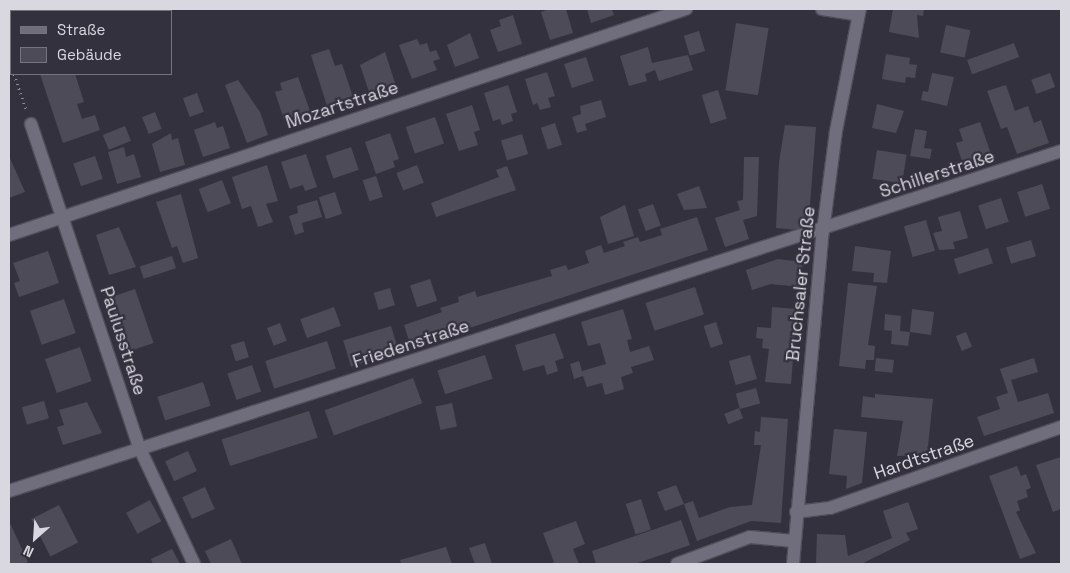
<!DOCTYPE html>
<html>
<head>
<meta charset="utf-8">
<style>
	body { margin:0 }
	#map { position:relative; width:1070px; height:573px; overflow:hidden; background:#34313e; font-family:"Space Grotesk",sans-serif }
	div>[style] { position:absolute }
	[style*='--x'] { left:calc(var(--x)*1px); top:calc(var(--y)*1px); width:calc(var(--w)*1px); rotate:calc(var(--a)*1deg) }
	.building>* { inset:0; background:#4d4b58; transform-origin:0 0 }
	.path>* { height:3px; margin-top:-1.5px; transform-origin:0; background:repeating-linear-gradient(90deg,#8e8b95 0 1px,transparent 0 5px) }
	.roads { filter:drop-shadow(1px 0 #504e59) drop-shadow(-1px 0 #504e59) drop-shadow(0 1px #504e59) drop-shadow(0 -1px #504e59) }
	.street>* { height:12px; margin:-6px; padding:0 6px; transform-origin:6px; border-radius:6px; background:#706e7c }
	.secondary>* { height:12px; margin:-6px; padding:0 6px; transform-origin:6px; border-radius:6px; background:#706e7c }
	span { translate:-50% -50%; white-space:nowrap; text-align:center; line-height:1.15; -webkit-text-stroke:4.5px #34313e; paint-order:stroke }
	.street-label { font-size:18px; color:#d9d7df }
	.frame { position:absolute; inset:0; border:10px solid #d9d7df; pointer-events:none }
	.legend { position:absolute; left:10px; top:10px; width:162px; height:65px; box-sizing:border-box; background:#34313e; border:1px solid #76737e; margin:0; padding:6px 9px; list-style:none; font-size:15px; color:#d9d7df }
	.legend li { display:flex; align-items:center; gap:10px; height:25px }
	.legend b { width:25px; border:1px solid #76737e }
	.north { position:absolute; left:10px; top:513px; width:50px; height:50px; -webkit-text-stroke:4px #34313e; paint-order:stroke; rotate:206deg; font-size:14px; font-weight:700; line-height:20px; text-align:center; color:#d9d7df }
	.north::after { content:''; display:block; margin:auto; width:18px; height:22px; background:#d9d7df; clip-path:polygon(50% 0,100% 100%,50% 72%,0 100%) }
</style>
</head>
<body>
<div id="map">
	<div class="building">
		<i style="clip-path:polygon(550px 9px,566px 9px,573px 33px,550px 40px,541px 12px)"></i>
		<i style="clip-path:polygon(587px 9px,612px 9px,614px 15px,591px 23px)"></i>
		<i style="clip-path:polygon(893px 9px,924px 9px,923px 16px,917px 15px,919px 38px,889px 32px)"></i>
		<i style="clip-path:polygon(513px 15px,522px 44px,498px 52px,490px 30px,501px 26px,499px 20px)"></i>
		<i style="left:736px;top:23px;width:33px;height:68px;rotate:9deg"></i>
		<i style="left:946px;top:25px;width:25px;height:28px;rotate:12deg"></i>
		<i style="left:699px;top:31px;width:21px;height:16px;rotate:73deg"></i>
		<i style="clip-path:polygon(470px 33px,479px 58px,455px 67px,447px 45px)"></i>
		<i style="clip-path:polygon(417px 39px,420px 45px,427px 43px,430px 52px,436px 50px,440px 59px,433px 61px,437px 70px,412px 79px,399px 45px)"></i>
		<i style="left:1014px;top:43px;width:15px;height:50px;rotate:70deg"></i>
		<i style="clip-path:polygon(648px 47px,652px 63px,688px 55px,693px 70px,659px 81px,655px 70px,645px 74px,647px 81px,629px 86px,620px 56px)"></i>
		<i style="clip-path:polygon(329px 49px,335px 66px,342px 64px,353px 97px,327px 106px,311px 55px)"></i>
		<i style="clip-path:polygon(385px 52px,395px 83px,369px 92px,360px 65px)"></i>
		<i style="clip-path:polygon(886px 54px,910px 58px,909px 64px,917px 65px,915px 78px,906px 77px,905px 83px,882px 79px)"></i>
		<i style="left:586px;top:57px;width:25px;height:23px;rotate:72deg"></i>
		<i style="clip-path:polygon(547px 72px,555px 96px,548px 98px,551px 107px,540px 110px,537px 103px,533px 105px,525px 79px)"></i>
		<i style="clip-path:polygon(932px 73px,954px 77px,947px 106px,921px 100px,923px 91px,928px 92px)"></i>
		<i style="left:1050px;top:73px;width:15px;height:20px;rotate:70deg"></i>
		<i style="clip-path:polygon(40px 74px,75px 74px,84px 102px,77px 104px,82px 119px,95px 115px,100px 130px,63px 143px)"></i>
		<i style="clip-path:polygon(298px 77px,310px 111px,284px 120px,275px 92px,282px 90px,280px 83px)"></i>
		<i style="clip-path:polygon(238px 80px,260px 112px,268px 135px,247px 143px,225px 85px)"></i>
		<i style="clip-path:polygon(508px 85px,517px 112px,511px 114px,513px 121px,502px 125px,500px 119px,493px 121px,484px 93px)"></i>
		<i style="clip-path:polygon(1006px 85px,1015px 111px,1028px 106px,1034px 123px,1041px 120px,1049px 143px,1017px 154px,1007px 127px,1001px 129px,987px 91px)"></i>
		<i style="left:718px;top:90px;width:30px;height:17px;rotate:73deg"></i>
		<i style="left:197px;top:93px;width:20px;height:15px;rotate:70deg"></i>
		<i style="clip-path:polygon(601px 100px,606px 117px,585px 124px,587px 130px,577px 133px,572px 117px,581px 114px,580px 106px)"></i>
		<i style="clip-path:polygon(877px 104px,904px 111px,896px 133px,872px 128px)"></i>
		<i style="clip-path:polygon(472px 105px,480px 130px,474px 132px,478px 145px,459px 151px,446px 114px)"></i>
		<i style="left:155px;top:112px;width:18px;height:14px;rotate:68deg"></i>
		<i style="left:435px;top:117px;width:28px;height:31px;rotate:71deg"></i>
		<i style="clip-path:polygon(215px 122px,217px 128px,223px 126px,230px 148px,203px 157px,194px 130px)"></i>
		<i style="clip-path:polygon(980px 122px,991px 154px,963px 164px,956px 143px,963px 141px,959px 129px)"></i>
		<i style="left:555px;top:123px;width:23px;height:15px;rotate:72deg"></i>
		<i style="clip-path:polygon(785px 125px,816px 127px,808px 231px,776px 228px,779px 162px)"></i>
		<i style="left:125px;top:126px;width:16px;height:24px;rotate:68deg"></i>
		<i style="clip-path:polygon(915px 129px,927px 131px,924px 148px,932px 149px,930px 159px,910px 156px)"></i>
		<i style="clip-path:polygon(171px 133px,172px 140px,178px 138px,185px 165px,160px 172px,152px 144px)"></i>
		<i style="clip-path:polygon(390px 133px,399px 159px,393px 161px,395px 167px,376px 174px,365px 142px)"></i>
		<i style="left:522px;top:134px;width:21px;height:22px;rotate:73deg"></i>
		<i style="clip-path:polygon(124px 147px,126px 157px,134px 154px,141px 177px,117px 184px,108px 152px)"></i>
		<i style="left:351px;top:147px;width:24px;height:27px;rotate:71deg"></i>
		<i style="left:877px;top:150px;width:30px;height:29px;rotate:9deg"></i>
		<i style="clip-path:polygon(306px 154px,317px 187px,305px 191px,303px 185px,290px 189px,281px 162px)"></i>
		<i style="clip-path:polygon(9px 156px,25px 192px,9px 198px)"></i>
		<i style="left:95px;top:156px;width:24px;height:23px;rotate:71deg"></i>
		<i style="clip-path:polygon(744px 157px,759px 157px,757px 216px,743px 220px,749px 239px,725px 247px,715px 218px,740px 210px,737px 201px,743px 200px)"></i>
		<i style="clip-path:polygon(267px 165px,278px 201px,266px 204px,273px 222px,258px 227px,251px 206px,242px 209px,232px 177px)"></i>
		<i style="left:417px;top:165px;width:19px;height:22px;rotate:69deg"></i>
		<i style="clip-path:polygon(507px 166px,516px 190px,436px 217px,431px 203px,499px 177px,496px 170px)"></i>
		<i style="left:376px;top:176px;width:22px;height:14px;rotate:72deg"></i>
		<i style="left:222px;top:180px;width:25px;height:25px;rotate:69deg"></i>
		<i style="left:1042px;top:184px;width:26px;height:26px;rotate:72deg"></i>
		<i style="clip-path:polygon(699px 186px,707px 208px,684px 210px,677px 194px)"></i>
		<i style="left:335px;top:192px;width:23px;height:17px;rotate:72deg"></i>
		<i style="clip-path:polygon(181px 194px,198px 258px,183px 263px,177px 246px,172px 248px,156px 202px)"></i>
		<i style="left:1001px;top:198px;width:25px;height:24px;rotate:72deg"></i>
		<i style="clip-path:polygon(317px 200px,322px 217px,302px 223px,304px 232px,295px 235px,289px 216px,298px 213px,297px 206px)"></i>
		<i style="left:653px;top:204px;width:23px;height:16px;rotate:70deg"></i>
		<i style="clip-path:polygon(625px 205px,634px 236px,608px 244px,600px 217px)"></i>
		<i style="clip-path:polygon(960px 211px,968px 238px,953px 242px,955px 249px,939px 250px,933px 233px,942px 231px,938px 217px)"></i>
		<i style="clip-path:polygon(697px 217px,708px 250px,411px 347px,404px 325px,442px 312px,440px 308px,459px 302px,458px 297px,475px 291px,477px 297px,552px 276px,550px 270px,566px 265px,568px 270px,589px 263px,585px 251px,601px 245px,604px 253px,625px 246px,623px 242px,638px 237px,640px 242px,662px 235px,660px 229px)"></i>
		<i style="left:926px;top:220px;width:32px;height:23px;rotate:74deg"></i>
		<i style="clip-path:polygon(119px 227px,136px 267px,109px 275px,96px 235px)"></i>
		<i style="left:1031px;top:240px;width:17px;height:26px;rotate:73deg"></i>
		<i style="clip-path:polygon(855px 246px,891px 251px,887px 283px,873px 282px,874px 273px,852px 271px)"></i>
		<i style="left:988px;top:248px;width:16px;height:36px;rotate:72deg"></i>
		<i style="clip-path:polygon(48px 251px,59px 283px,19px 297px,14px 283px,20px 281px,13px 263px)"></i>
		<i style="left:172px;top:256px;width:13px;height:34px;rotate:72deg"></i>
		<i style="clip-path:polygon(778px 259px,803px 262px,800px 287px,771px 284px,752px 290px,746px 270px)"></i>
		<i style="left:430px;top:279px;width:23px;height:21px;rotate:72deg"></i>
		<i style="clip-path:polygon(848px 283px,877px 286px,868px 345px,875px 346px,874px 360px,866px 360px,865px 369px,839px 366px)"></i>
		<i style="left:695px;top:287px;width:29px;height:52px;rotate:72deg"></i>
		<i style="left:390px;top:288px;width:18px;height:17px;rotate:74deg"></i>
		<i style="left:135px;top:289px;width:57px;height:28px;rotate:71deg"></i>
		<i style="left:64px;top:299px;width:36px;height:36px;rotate:71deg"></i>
		<i style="left:334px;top:307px;width:20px;height:36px;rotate:70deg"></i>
		<i style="clip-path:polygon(772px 307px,797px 309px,791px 384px,765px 382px,769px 349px,762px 348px,763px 339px,756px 338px,757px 327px,771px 328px)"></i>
		<i style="clip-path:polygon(623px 309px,632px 339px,627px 340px,630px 352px,649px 346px,654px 360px,631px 367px,633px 373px,621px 377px,624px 389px,605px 395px,602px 383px,587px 387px,583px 376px,574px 379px,570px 364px,579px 361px,582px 371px,606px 364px,600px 343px,588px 346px,581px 322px)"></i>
		<i style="clip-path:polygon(912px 309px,934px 312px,931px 335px,910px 332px,908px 346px,891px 344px,892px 331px,884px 330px,885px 314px,901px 316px,900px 331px,910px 332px)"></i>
		<i style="left:716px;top:322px;width:23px;height:13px;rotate:72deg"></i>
		<i style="left:280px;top:323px;width:19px;height:14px;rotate:69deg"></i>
		<i style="left:391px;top:326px;width:27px;height:50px;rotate:73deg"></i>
		<i style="left:966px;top:332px;width:16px;height:11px;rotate:68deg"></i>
		<i style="clip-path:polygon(555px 333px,564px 358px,555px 361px,558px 371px,547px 375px,544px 365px,523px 371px,515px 345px)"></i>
		<i style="left:244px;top:341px;width:17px;height:14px;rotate:73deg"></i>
		<i style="left:327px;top:341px;width:29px;height:65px;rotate:72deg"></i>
		<i style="left:80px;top:347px;width:36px;height:37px;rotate:71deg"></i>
		<i style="left:485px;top:355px;width:25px;height:50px;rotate:72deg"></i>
		<i style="left:750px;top:355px;width:25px;height:22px;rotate:74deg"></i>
		<i style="left:876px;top:358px;width:18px;height:13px;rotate:6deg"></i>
		<i style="clip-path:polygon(1034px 358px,1038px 372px,1011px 380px,1018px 402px,1048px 393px,1054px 413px,984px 436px,977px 417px,1000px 409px,996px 397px,1008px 393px,1000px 369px)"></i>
		<i style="left:252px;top:365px;width:28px;height:26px;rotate:71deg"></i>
		<i style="left:413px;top:378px;width:27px;height:94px;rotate:70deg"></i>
		<i style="left:203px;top:382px;width:25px;height:48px;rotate:72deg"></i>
		<i style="left:756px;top:388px;width:16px;height:21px;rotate:75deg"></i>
		<i style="clip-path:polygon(875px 394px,933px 399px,927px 455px,897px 456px,903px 421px,861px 417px,863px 396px,875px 398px)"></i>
		<i style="left:44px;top:401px;width:18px;height:23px;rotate:74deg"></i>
		<i style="clip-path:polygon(87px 402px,102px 433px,63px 445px,57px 427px,64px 425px,59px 410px)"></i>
		<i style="left:452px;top:403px;width:24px;height:17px;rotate:78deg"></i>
		<i style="left:739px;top:408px;width:11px;height:16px;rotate:68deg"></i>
		<i style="left:309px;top:411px;width:28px;height:92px;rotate:72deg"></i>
		<i style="clip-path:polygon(761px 417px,788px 419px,781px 523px,751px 521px,697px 541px,684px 504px,665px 511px,657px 492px,676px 485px,684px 504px,693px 501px,699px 518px,730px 507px,752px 505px,761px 445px,754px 445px,755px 431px,760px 432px)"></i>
		<i style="clip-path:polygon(834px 429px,867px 432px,862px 483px,846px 489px,847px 476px,829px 474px)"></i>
		<i style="left:188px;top:451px;width:22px;height:25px;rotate:66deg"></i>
		<i style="clip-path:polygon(1061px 457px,1061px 509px,1053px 512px,1036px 465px)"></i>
		<i style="clip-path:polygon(1017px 466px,1021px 476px,1026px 474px,1031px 488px,1026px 490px,1028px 497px,1017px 501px,1020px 510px,1016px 512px,1036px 553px,1020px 559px,989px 476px)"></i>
		<i style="left:205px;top:487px;width:24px;height:25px;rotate:66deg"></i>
		<i style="left:641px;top:499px;width:32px;height:16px;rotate:72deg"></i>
		<i style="left:150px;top:500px;width:24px;height:27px;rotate:62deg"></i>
		<i style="clip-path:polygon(908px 502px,918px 529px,906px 533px,910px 540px,861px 564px,816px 564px,817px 534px,845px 535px,848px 556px,892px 538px,883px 511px)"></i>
		<i style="left:59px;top:505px;width:42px;height:31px;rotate:63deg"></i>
		<i style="clip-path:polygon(681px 520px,690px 545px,635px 564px,596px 564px,592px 551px)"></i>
		<i style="clip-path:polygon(9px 521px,28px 562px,23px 564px,9px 564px)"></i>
		<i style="clip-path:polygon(576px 521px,585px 544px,573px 549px,579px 564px,549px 564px,554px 562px,543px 533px)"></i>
		<i style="clip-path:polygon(231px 539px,242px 564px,211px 564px,205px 551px)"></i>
		<i style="clip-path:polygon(485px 543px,492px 564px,475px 564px,469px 548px)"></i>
		<i style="clip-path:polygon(446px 547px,452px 564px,401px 564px,400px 560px)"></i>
		<i style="clip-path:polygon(172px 549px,180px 564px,153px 564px,151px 559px)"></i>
	</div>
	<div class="path">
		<i style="--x:9;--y:57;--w:7;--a:74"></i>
		<i style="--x:14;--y:74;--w:39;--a:71"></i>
	</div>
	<div class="roads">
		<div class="street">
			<i style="--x:822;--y:9;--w:36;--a:9"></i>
			<i style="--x:31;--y:124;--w:343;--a:71.5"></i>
			<i style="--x:140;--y:449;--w:127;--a:64.8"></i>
			<i style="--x:9;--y:235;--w:714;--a:-18.46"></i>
			<i style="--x:9;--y:491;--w:1106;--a:-17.91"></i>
			<i style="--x:796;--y:512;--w:34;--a:-7"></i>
			<i style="--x:830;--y:508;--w:245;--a:-19.3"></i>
			<i style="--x:677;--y:564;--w:78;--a:-20.3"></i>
			<i style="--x:750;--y:537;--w:44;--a:5.2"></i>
		</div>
		<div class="secondary">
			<i style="--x:793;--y:564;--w:334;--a:-84.9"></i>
			<i style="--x:823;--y:231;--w:101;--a:-82.6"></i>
			<i style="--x:836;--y:131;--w:124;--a:-78.9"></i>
		</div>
	</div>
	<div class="street-label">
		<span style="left:342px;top:105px;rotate:-18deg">Mozartstraße</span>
		<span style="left:937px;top:174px;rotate:-18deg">Schillerstraße</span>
		<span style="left:801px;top:284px;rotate:-84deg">Bruchsaler Straße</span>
		<span style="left:123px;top:341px;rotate:72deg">Paulusstraße</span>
		<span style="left:411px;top:344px;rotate:-18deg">Friedenstraße</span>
		<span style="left:924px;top:457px;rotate:-19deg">Hardtstraße</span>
	</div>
	<div class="frame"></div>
	<ul class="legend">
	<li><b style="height:6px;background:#706e7c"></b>Straße</li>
	<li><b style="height:14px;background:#4d4b58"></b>Gebäude</li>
	</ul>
	<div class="north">N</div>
</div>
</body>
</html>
